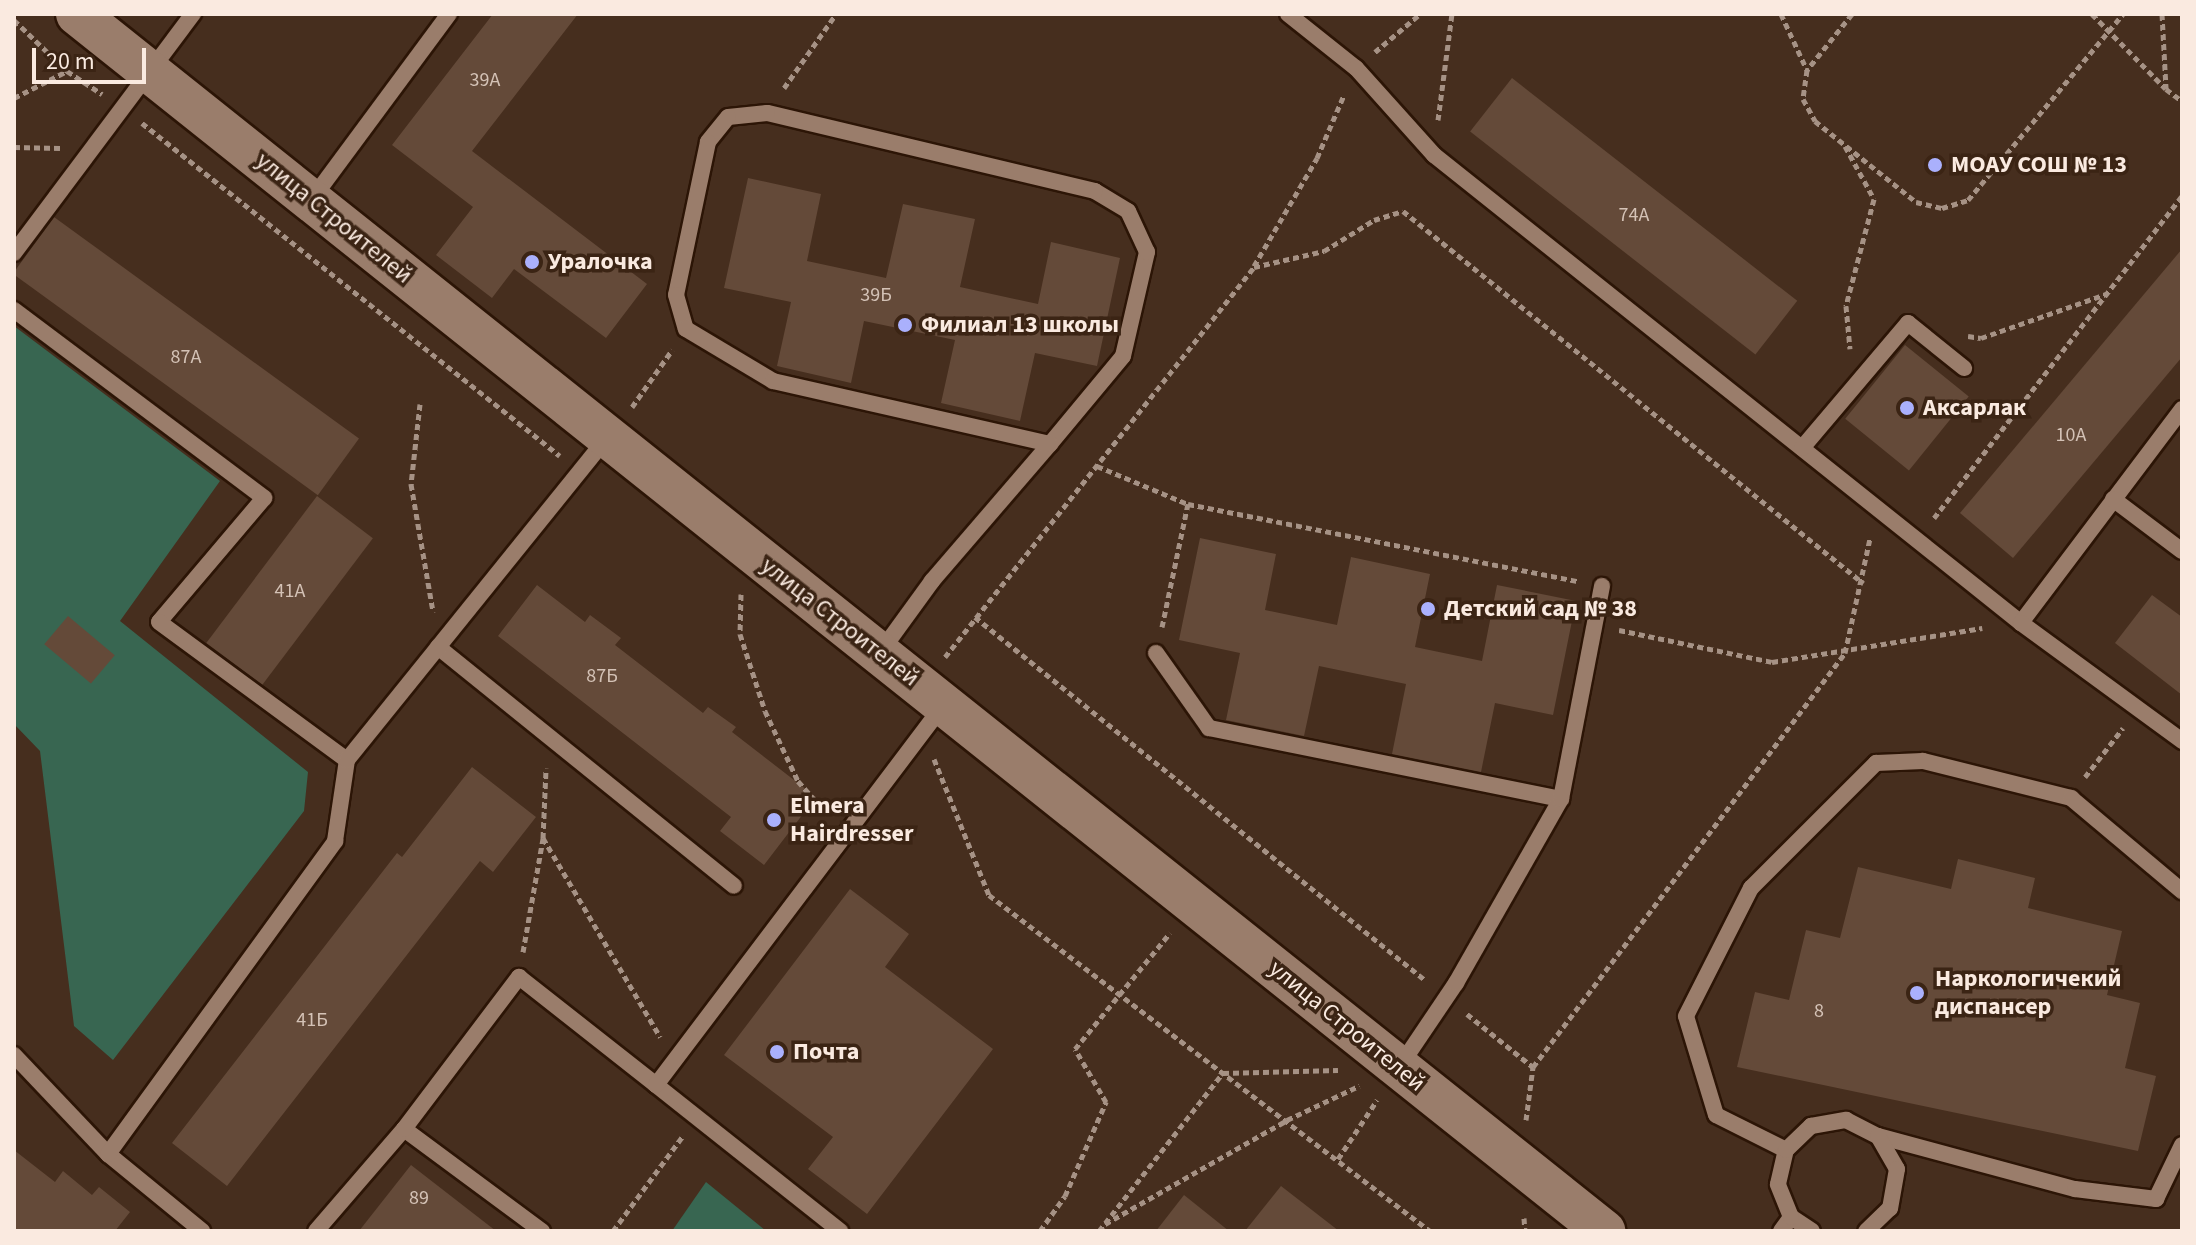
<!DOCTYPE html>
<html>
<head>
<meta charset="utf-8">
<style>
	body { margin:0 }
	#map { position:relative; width:2196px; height:1245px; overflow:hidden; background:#462e1e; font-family:"Source Sans 3",sans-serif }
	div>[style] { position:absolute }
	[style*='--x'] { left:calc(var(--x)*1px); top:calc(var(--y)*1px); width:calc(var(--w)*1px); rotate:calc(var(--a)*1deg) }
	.green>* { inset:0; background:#386651 }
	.building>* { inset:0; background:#644a39; transform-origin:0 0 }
	.path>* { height:5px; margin-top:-2.5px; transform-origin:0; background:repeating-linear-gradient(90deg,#a69285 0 6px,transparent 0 10px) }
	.roads { filter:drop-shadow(2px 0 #2c1506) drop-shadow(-2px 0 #2c1506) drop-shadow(0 2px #2c1506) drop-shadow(0 -2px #2c1506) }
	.service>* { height:16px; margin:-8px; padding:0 8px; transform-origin:8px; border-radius:8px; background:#9a7d6b }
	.tertiary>* { height:42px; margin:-21px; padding:0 21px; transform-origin:21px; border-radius:21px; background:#9a7d6b }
	.dots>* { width:22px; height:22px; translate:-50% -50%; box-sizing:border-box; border:4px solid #3b2414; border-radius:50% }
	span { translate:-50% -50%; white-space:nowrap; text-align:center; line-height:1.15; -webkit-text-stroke:7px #3b2414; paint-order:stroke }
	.number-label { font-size:20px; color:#d4c2b6 }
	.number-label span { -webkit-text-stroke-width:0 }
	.poi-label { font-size:24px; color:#faeae0; font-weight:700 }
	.left { translate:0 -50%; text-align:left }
	.street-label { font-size:24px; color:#faeae0 }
	.frame { position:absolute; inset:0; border:16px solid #faeae0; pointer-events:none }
	.scale { position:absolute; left:32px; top:48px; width:114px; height:36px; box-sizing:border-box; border:4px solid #faeae0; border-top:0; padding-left:10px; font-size:24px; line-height:28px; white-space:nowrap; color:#faeae0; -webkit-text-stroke:6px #3b2414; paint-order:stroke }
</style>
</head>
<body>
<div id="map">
	<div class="green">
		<i style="clip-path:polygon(14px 326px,220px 481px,120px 621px,308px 772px,304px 811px,113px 1060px,74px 1026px,40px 751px,14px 724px)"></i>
		<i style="clip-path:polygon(706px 1182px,766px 1231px,672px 1231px)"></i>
	</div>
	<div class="building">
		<i style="clip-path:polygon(493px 14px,578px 14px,472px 151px,647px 284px,606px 338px,514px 269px,492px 298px,436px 255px,473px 207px,392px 145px)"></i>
		<i style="left:1512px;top:78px;width:362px;height:68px;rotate:38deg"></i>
		<i style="clip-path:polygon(748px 178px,821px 194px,807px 261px,886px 278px,903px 204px,975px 219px,960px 287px,1038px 304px,1051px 242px,1120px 258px,1097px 366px,1035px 353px,1020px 421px,941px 403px,955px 340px,864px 321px,851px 383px,777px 366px,791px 302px,724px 288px)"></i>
		<i style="left:54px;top:217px;width:377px;height:70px;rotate:36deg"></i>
		<i style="clip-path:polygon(2182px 249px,2182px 357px,2013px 558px,1960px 513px)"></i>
		<i style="left:1905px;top:345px;width:82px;height:95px;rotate:39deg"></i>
		<i style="left:317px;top:496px;width:70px;height:184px;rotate:37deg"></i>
		<i style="clip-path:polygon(1200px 538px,1276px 554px,1265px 610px,1337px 625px,1351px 557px,1430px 574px,1415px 647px,1482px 661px,1497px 585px,1576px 601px,1553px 715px,1495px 703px,1481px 772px,1392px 754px,1406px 684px,1319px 666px,1304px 736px,1226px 720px,1240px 653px,1179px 640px)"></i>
		<i style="clip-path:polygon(537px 585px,585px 622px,590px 615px,621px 638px,615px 645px,703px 713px,708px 707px,736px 727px,732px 732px,816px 797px,764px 865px,720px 831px,731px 817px,498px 636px)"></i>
		<i style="clip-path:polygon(2152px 595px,2182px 617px,2182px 695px,2115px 643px)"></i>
		<i style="left:68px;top:616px;width:61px;height:37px;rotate:40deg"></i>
		<i style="clip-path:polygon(472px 767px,536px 817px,493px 872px,480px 861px,227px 1186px,172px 1143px,397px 853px,402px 857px)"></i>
		<i style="clip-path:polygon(1958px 859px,2035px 878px,2028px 908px,2122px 931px,2107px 995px,2140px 1003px,2125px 1068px,2156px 1076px,2138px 1151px,1737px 1067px,1755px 992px,1789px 1000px,1806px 930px,1840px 938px,1858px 867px,1951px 889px)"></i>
		<i style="clip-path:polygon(850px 889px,909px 934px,885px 967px,993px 1049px,867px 1214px,808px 1169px,833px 1137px,724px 1055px)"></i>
		<i style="clip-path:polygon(14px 1150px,55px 1182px,63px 1171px,92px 1195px,99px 1187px,130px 1212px,115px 1231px,14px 1231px)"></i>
		<i style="clip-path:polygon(411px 1165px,496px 1231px,359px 1231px)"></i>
		<i style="clip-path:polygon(1281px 1186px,1339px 1231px,1245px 1231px)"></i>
		<i style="clip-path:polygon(1184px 1195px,1229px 1231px,1156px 1231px)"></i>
	</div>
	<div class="path">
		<i style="--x:1781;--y:14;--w:62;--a:65.1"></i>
		<i style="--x:1852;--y:14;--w:72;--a:128.8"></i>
		<i style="--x:1807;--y:70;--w:29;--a:98"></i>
		<i style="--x:1803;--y:99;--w:25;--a:61"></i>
		<i style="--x:1815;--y:121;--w:129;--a:38.7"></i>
		<i style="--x:1916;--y:202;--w:27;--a:13"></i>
		<i style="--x:1942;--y:208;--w:27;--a:-17"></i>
		<i style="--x:1968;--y:200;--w:242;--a:-50.2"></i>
		<i style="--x:2092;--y:14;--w:105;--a:45.4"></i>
		<i style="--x:2162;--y:14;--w:75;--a:86.9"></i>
		<i style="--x:2166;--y:89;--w:20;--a:37"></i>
		<i style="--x:14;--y:20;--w:74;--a:43.9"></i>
		<i style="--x:67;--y:71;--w:42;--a:33.3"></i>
		<i style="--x:1375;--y:52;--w:59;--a:-40.2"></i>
		<i style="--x:784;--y:88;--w:90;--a:-54.9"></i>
		<i style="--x:14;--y:98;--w:59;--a:-27"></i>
		<i style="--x:1438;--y:120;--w:107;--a:-82.5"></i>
		<i style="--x:142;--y:123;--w:534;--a:38.54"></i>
		<i style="--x:1845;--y:146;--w:60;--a:61.3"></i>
		<i style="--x:1874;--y:199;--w:111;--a:104.7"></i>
		<i style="--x:1846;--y:306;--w:43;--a:84.7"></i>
		<i style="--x:14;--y:147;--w:46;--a:1.2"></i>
		<i style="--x:1254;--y:266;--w:125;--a:-59.7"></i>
		<i style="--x:1317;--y:158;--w:69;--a:-66.8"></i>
		<i style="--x:1968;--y:336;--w:13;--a:9"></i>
		<i style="--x:1981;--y:338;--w:133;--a:-19.4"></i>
		<i style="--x:420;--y:404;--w:81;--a:96.4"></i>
		<i style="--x:411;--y:484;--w:130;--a:80.2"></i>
		<i style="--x:632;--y:407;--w:70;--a:-54.9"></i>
		<i style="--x:1097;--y:466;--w:99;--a:22.7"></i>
		<i style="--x:1934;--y:518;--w:406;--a:-52.4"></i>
		<i style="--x:741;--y:594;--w:40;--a:91.4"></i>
		<i style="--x:740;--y:634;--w:81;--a:72"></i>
		<i style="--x:765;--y:711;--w:77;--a:64.8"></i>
		<i style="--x:798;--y:781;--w:44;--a:48.7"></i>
		<i style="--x:975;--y:617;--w:578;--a:38.89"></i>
		<i style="--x:1162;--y:627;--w:126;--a:-78.1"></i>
		<i style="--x:1188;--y:504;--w:397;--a:11.2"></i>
		<i style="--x:1619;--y:630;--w:156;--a:11.8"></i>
		<i style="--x:1772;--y:662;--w:213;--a:-9.2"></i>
		<i style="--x:945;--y:657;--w:498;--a:-51.6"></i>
		<i style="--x:1254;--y:267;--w:72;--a:-12.9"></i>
		<i style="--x:1324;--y:251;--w:59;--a:-31.8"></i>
		<i style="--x:1374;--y:220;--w:30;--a:-17"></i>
		<i style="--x:1403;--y:211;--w:592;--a:38.96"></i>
		<i style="--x:934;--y:759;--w:147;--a:68"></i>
		<i style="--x:989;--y:895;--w:554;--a:37.3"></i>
		<i style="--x:2085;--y:777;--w:62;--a:-52.2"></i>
		<i style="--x:543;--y:838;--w:231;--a:59.5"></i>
		<i style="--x:523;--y:952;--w:116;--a:-80"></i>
		<i style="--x:543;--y:838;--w:70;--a:-87.5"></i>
		<i style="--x:1467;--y:1014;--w:85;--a:38.8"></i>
		<i style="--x:1526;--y:1120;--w:53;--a:-82.5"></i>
		<i style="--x:1533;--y:1067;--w:518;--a:-53"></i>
		<i style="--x:1845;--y:653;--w:118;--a:-77.7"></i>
		<i style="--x:1338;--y:1159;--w:71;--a:-56.5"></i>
		<i style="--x:1524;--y:1218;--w:13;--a:86"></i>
		<i style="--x:1105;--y:1224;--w:210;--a:-29.7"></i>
		<i style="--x:1287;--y:1120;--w:80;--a:-25.3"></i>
		<i style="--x:613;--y:1231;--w:117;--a:-53.7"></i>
		<i style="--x:1040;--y:1231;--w:43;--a:-54.5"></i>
		<i style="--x:1065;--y:1196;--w:103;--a:-66.4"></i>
		<i style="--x:1106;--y:1102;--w:61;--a:-120.3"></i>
		<i style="--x:1075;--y:1049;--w:150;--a:-50.7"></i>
		<i style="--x:1099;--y:1231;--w:201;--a:-51.9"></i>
		<i style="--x:1223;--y:1073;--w:115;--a:-1.5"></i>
	</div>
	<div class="roads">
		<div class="service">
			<i style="--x:1288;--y:14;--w:87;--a:38.5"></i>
			<i style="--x:1356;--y:68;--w:117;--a:48.1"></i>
			<i style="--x:1434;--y:155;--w:751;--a:38.56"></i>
			<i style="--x:312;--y:199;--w:230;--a:-53.5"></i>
			<i style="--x:14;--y:253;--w:299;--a:-53.2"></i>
			<i style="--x:14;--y:310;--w:313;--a:36.9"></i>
			<i style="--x:264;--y:498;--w:162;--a:130.3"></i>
			<i style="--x:159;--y:622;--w:233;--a:36.3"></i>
			<i style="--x:2182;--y:409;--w:268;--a:127"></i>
			<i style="--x:2021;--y:623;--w:200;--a:36.2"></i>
			<i style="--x:1802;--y:448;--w:164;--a:-49.7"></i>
			<i style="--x:1908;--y:323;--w:72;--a:38.8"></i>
			<i style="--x:2113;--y:499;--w:86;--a:37"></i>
			<i style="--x:438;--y:647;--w:380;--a:38.9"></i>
			<i style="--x:1156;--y:653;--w:92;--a:54.8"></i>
			<i style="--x:1209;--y:728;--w:359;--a:11.4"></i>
			<i style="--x:879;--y:654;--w:90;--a:-54"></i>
			<i style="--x:932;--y:581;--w:181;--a:-49.3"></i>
			<i style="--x:1050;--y:444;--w:114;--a:-50.3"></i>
			<i style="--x:1123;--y:356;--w:107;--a:-77"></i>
			<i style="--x:1147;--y:252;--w:45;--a:-114.9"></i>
			<i style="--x:1128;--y:211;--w:39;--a:-149"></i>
			<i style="--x:1095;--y:191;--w:337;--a:-166.6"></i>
			<i style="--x:767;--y:113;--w:39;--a:174"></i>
			<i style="--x:728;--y:117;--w:32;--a:129"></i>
			<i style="--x:708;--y:142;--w:156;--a:101.8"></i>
			<i style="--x:676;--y:295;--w:35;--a:74"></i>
			<i style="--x:686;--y:329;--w:101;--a:30.9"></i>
			<i style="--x:773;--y:381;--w:284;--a:12.8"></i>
			<i style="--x:14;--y:1055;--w:137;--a:46.5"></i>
			<i style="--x:108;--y:1154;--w:122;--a:39.3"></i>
			<i style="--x:1400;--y:1066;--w:100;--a:-56"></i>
			<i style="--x:1456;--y:983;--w:212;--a:-60.3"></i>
			<i style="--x:1561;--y:799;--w:217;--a:-79.1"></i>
			<i style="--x:656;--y:1085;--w:235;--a:38.4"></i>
			<i style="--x:404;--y:1129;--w:172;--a:36.5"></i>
			<i style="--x:1878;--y:1136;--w:204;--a:15.1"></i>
			<i style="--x:2075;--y:1189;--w:82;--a:7"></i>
			<i style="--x:2156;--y:1199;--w:60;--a:-64.3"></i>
			<i style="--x:1786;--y:1150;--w:78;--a:-153.4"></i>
			<i style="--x:1716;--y:1115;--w:103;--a:-106.9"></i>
			<i style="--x:1686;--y:1016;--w:144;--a:-63.1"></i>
			<i style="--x:1751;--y:888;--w:177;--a:-45"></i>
			<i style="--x:1876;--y:763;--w:47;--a:-2.4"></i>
			<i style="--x:1923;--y:761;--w:153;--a:14"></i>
			<i style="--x:2071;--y:798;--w:145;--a:40"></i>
			<i style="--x:108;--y:1154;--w:387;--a:-54"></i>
			<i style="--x:335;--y:841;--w:82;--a:-81.6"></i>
			<i style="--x:347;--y:760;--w:414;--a:-51.1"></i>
			<i style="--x:316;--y:1231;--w:135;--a:-49.2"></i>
			<i style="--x:404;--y:1129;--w:191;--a:-52.9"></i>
			<i style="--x:519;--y:977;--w:174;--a:38.2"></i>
			<i style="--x:656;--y:1085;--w:475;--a:-52.9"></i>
			<i style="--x:1781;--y:1231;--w:17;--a:-54"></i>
			<i style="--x:1812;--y:1231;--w:25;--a:-146"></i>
			<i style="--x:1791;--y:1217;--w:35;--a:-112"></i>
			<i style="--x:1778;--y:1184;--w:35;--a:-77"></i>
			<i style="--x:1786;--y:1150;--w:35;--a:-44"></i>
			<i style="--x:1811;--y:1126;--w:36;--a:-10"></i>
			<i style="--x:1846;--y:1120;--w:36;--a:27"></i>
			<i style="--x:1878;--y:1136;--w:38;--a:60"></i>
			<i style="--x:1897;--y:1169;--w:40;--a:100"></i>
			<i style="--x:1890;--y:1208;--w:33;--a:136"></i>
		</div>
		<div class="tertiary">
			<i style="--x:77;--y:14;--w:1953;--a:38.55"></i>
		</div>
	</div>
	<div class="dots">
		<i style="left:1935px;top:165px;background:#aab0fc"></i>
		<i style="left:532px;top:262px;background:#aab0fc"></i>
		<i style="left:905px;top:325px;background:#aab0fc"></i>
		<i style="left:1907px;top:408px;background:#aab0fc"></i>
		<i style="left:1428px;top:609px;background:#aab0fc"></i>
		<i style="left:774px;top:820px;background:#aab0fc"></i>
		<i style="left:1917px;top:993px;background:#aab0fc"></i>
		<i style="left:777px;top:1052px;background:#aab0fc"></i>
	</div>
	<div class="number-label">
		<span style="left:485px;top:80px">39А</span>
		<span style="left:1634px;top:215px">74А</span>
		<span style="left:876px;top:295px">39Б</span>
		<span style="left:186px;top:357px">87А</span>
		<span style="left:2071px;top:435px">10А</span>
		<span style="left:290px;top:591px">41А</span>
		<span style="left:602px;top:676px">87Б</span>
		<span style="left:1819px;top:1011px">8</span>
		<span style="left:312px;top:1020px">41Б</span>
		<span style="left:419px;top:1198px">89</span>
	</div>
	<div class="poi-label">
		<span class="left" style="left:1951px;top:165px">МОАУ СОШ № 13</span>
		<span class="left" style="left:548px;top:262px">Уралочка</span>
		<span class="left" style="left:921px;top:325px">Филиал 13 школы</span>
		<span class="left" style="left:1923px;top:408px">Аксарлак</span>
		<span class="left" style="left:1444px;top:609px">Детский сад № 38</span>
		<span class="left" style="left:790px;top:820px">Elmera<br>Hairdresser</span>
		<span class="left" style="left:1935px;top:993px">Наркологичекий<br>диспансер</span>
		<span class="left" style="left:793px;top:1052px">Почта</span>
	</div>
	<div class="street-label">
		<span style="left:334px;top:218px;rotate:39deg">улица Строителей</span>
		<span style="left:840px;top:622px;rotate:38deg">улица Строителей</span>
		<span style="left:1347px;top:1026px;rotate:39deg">улица Строителей</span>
	</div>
	<div class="frame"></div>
	<div class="scale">20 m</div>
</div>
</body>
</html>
